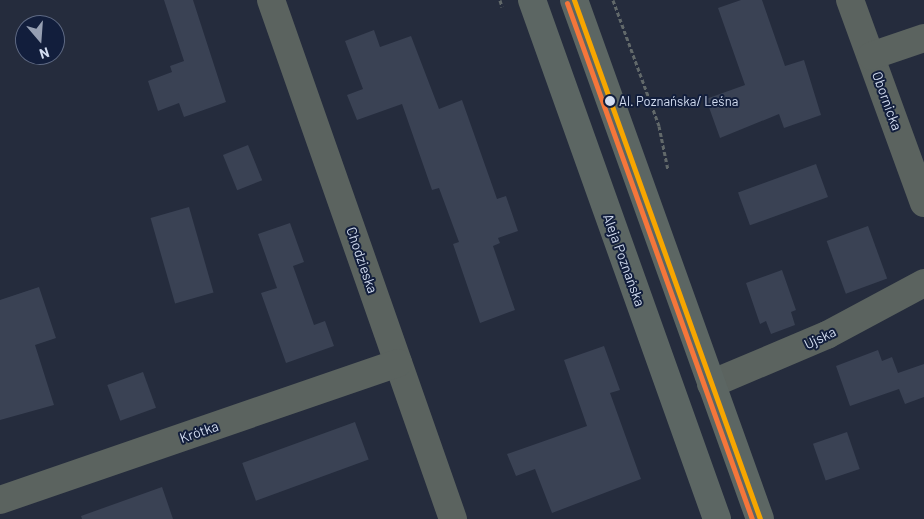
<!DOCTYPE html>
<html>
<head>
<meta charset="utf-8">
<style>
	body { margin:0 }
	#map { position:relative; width:924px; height:519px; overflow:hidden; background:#252c3d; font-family:Barlow,sans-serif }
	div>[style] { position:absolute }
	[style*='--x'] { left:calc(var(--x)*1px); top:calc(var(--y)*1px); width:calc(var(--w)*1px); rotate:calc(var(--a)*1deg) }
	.building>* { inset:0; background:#3a4254; transform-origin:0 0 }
	.path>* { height:3px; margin-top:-1.5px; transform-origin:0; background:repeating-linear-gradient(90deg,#62696a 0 4px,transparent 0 6.5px) }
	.minor>* { height:28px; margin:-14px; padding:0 14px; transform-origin:14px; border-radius:14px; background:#5b635f }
	.secondary>* { height:28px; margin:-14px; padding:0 14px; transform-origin:14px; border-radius:14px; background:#5c6663 }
	.bus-1>* { height:5px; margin:-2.5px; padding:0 2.5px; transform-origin:2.5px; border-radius:2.5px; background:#f7a600 }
	.bus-2>* { height:5px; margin:-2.5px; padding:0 2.5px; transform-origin:2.5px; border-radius:2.5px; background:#f5763a }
	.dots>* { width:14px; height:14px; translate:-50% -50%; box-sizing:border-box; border:2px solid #121e3c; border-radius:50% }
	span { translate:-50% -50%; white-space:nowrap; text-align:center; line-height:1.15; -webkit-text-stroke:4px #121e3c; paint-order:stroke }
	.bus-label { font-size:13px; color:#d3ddf1 }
	.left { translate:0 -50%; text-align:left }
	.street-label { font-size:14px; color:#d3ddf1 }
	.north { position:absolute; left:15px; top:15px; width:50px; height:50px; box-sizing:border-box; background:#121e3c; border:1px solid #5f6a84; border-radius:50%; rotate:162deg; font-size:14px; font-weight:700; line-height:20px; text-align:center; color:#d3ddf1 }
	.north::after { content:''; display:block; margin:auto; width:18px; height:22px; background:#969fb2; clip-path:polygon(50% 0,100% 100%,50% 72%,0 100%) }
</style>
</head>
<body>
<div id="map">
	<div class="building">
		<i style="clip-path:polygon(164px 0,193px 0,226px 102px,184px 117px,179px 103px,158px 111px,148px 81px,172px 72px,170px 66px,184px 61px)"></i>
		<i style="clip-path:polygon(741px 0,762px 0,785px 66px,804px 60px,821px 115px,784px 128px,779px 114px,720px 138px,706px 99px,745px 85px,718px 8px)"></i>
		<i style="clip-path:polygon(374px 30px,380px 47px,411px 36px,439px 109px,462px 100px,497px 199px,506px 196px,518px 231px,498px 238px,500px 243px,493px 246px,515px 310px,480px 323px,453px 244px,459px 242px,439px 188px,432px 190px,402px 104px,357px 120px,347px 95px,363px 89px,345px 41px)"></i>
		<i style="left:248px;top:145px;width:38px;height:27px;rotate:68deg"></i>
		<i style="left:816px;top:164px;width:35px;height:83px;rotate:70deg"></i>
		<i style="left:189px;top:207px;width:89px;height:40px;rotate:74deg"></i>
		<i style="clip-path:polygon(290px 223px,304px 262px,293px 266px,314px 325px,325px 321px,334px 346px,286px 363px,261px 293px,277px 288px,258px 234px)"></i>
		<i style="left:868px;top:226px;width:56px;height:44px;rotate:70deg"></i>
		<i style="clip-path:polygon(782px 270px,796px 310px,791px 312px,795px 325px,771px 334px,766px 321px,760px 324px,746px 283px)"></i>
		<i style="clip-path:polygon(39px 287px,56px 338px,35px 345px,54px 405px,0 420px,0 300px)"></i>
		<i style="clip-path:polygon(604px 346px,620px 390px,610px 393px,641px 479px,552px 513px,535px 469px,516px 476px,507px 454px,587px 426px,564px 360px)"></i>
		<i style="clip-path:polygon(878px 350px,882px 361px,892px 357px,898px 373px,924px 364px,924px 397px,905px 404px,899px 389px,850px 406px,836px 366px)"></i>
		<i style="left:143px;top:372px;width:38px;height:38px;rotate:70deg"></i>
		<i style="left:355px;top:422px;width:40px;height:120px;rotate:70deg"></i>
		<i style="left:847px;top:432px;width:39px;height:36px;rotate:71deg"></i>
		<i style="clip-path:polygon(162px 487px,173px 519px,82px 519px,81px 516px)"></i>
	</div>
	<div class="path">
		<i style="--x:500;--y:0;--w:7;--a:74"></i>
		<i style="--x:613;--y:0;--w:134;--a:69.9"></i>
		<i style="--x:659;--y:126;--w:45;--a:78.4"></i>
	</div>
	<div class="minor">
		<i style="--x:271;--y:0;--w:550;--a:70.68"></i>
		<i style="--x:850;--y:0;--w:216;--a:70"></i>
		<i style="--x:871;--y:56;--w:56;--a:-18.8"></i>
		<i style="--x:711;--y:384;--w:126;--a:-22.9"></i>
		<i style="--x:827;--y:335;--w:110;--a:-28.2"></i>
		<i style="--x:0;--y:500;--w:421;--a:-19"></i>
	</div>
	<div class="secondary">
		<i style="--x:532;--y:0;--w:551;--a:70.38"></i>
		<i style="--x:574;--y:0;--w:551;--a:70.28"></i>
	</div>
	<div class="bus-1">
		<i style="--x:574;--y:0;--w:551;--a:70.28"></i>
	</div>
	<div class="bus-2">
		<i style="--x:567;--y:3;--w:548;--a:70.28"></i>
	</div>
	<div class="dots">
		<i style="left:610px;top:101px;background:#d3ddf1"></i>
	</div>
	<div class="bus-label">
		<span class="left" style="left:619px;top:101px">Al. Poznańska/ Leśna</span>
	</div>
	<div class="street-label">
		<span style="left:887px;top:101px;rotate:70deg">Obornicka</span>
		<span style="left:362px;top:260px;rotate:71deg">Chodzieska</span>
		<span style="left:624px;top:260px;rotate:70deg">Aleja Poznańska</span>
		<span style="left:820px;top:338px;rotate:-26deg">Ujska</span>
		<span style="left:199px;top:432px;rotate:-19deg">Krótka</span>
	</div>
	<div class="north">N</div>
</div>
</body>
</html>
